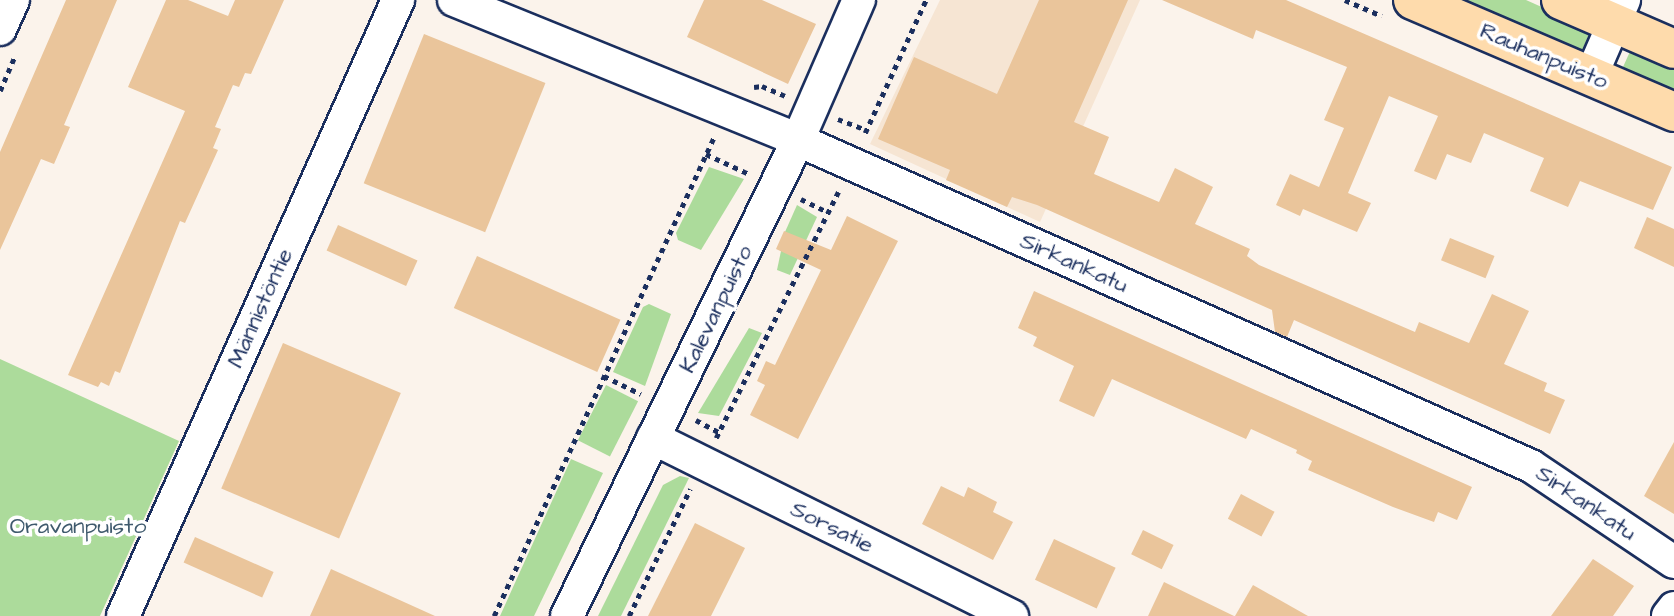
<!DOCTYPE html>
<html>
<head>
<meta charset="utf-8">
<style>
	body { margin:0 }
	#map { position:relative; width:1674px; height:616px; overflow:hidden; background:#fbf3eb; font-family:"Architects Daughter",sans-serif }
	div>[style] { position:absolute }
	[style*='--x'] { left:calc(var(--x)*1px); top:calc(var(--y)*1px); width:calc(var(--w)*1px); rotate:calc(var(--a)*1deg) }
	.built>* { inset:0; background:#f6e5d3 }
	.green>* { inset:0; background:#acdb9b; transform-origin:0 0 }
	.building>* { inset:0; background:#eac59b; transform-origin:0 0 }
	.path>* { height:4.5px; margin-top:-2.25px; transform-origin:0; background:repeating-linear-gradient(90deg,#1b2f5e 0 5px,transparent 0 10px) }
	.roads { filter:drop-shadow(2px 0 #1b2f5e) drop-shadow(-2px 0 #1b2f5e) drop-shadow(0 2px #1b2f5e) drop-shadow(0 -2px #1b2f5e) }
	.minor>* { height:32px; margin:-16px; padding:0 16px; transform-origin:16px; border-radius:16px; background:#fff }
	.major>* { height:38px; margin:-19px; padding:0 19px; transform-origin:19px; border-radius:19px; background:#fedbac }
	span { translate:-50% -50%; white-space:nowrap; text-align:center; line-height:1.15; -webkit-text-stroke:7px #fff; paint-order:stroke }
	.street-label { font-size:23px; color:#1b2f5e }
	.park-label { font-size:23px; color:#3f5a6d }
</style>
</head>
<body>
<div id="map">
	<div class="built">
		<i style="clip-path:polygon(940px 0,1140px 0,1040px 222px,870px 144px)"></i>
	</div>
	<div class="green">
		<i style="clip-path:polygon(1446px 0,1526px 0,1591px 29px,1582px 51px,1573px 55px)"></i>
		<i style="clip-path:polygon(1632px 47px,1674px 64px,1674px 99px,1619px 76px)"></i>
		<i style="clip-path:polygon(709px 167px,744px 179px,701px 250px,678px 240px,676px 233px)"></i>
		<i style="clip-path:polygon(797px 205px,817px 217px,790px 275px,777px 270px,785px 232px)"></i>
		<i style="clip-path:polygon(649px 304px,671px 314px,645px 386px,613px 372px,643px 307px)"></i>
		<i style="clip-path:polygon(749px 328px,762px 333px,719px 416px,698px 413px)"></i>
		<i style="clip-path:polygon(0 359px,179px 441px,100px 616px,0 616px)"></i>
		<i style="left:606px;top:385px;width:36px;height:62px;rotate:27deg"></i>
		<i style="clip-path:polygon(571px 459px,603px 473px,534px 616px,500px 616px)"></i>
		<i style="clip-path:polygon(680px 476px,689px 478px,621px 616px,598px 616px,663px 485px)"></i>
	</div>
	<div class="building">
		<i style="clip-path:polygon(66px 0,117px 0,64px 125px,70px 127px,54px 164px,41px 159px,0 250px,0 152px)"></i>
		<i style="clip-path:polygon(166px 0,188px 0,228px 16px,235px 0,284px 0,251px 74px,245px 73px,239px 87px,233px 85px,215px 127px,221px 129px,213px 148px,218px 150px,185px 223px,180px 221px,120px 373px,115px 371px,109px 386px,101px 382px,98px 387px,68px 375px,185px 111px,128px 87px)"></i>
		<i style="clip-path:polygon(704px 0,762px 0,816px 24px,788px 84px,687px 37px)"></i>
		<i style="clip-path:polygon(1039px 0,1128px 0,1074px 122px,1109px 137px,1094px 174px,1159px 202px,1175px 168px,1213px 187px,1195px 224px,1250px 249px,1247px 256px,1259px 265px,1415px 332px,1419px 322px,1469px 343px,1492px 294px,1529px 311px,1504px 364px,1547px 383px,1544px 391px,1565px 400px,1550px 434px,1294px 320px,1287px 337px,1275px 332px,1272px 310px,1037px 205px,1012px 197px,1007px 207px,946px 180px,950px 170px,878px 139px,914px 57px,997px 94px)"></i>
		<i style="clip-path:polygon(1162px 0,1286px 0,1672px 167px,1653px 210px,1580px 181px,1568px 207px,1530px 191px,1544px 158px,1484px 133px,1471px 163px,1447px 154px,1436px 180px,1414px 171px,1438px 116px,1389px 96px,1348px 193px,1371px 203px,1357px 232px,1303px 209px,1300px 216px,1276px 205px,1290px 174px,1319px 187px,1344px 128px,1324px 120px,1347px 67px,1256px 30px,1253px 39px)"></i>
		<i style="left:424px;top:34px;width:131px;height:161px;rotate:22deg"></i>
		<i style="clip-path:polygon(847px 216px,898px 241px,798px 439px,750px 415px,765px 385px,757px 381px,766px 361px,775px 365px,821px 270px,776px 249px,784px 231px,831px 250px)"></i>
		<i style="clip-path:polygon(1647px 217px,1674px 229px,1674px 267px,1634px 248px)"></i>
		<i style="left:338px;top:225px;width:87px;height:28px;rotate:24deg"></i>
		<i style="left:1450px;top:238px;width:48px;height:24px;rotate:22deg"></i>
		<i style="left:477px;top:256px;width:157px;height:57px;rotate:24deg"></i>
		<i style="clip-path:polygon(1034px 291px,1472px 487px,1457px 520px,1438px 512px,1434px 522px,1393px 507px,1308px 470px,1312px 461px,1296px 453px,1297px 450px,1251px 429px,1246px 439px,1112px 379px,1094px 417px,1059px 401px,1074px 366px,1033px 346px,1037px 337px,1018px 328px)"></i>
		<i style="left:283px;top:343px;width:128px;height:158px;rotate:23deg"></i>
		<i style="clip-path:polygon(1674px 442px,1674px 514px,1644px 496px)"></i>
		<i style="clip-path:polygon(941px 486px,964px 497px,968px 487px,997px 502px,993px 512px,1013px 522px,993px 560px,922px 524px)"></i>
		<i style="left:1241px;top:494px;width:38px;height:28px;rotate:28deg"></i>
		<i style="clip-path:polygon(695px 523px,745px 548px,711px 616px,648px 616px)"></i>
		<i style="left:1143px;top:530px;width:34px;height:27px;rotate:26deg"></i>
		<i style="left:195px;top:537px;width:86px;height:28px;rotate:24deg"></i>
		<i style="left:1054px;top:539px;width:68px;height:45px;rotate:25deg"></i>
		<i style="clip-path:polygon(1593px 559px,1634px 586px,1613px 616px,1551px 616px)"></i>
		<i style="clip-path:polygon(331px 569px,435px 616px,310px 616px)"></i>
		<i style="clip-path:polygon(1164px 582px,1234px 616px,1148px 616px)"></i>
		<i style="clip-path:polygon(1253px 585px,1308px 616px,1235px 616px)"></i>
	</div>
	<div class="path">
		<i style="--x:1345;--y:0;--w:40;--a:23.4"></i>
		<i style="--x:754;--y:87;--w:8;--a:-7"></i>
		<i style="--x:762;--y:86;--w:25;--a:23"></i>
		<i style="--x:0;--y:91;--w:38;--a:-67"></i>
		<i style="--x:838;--y:119;--w:30;--a:21"></i>
		<i style="--x:865;--y:133;--w:146;--a:-65.4"></i>
		<i style="--x:706;--y:154;--w:47;--a:24.9"></i>
		<i style="--x:801;--y:199;--w:30;--a:26"></i>
		<i style="--x:604;--y:376;--w:41;--a:25.9"></i>
		<i style="--x:696;--y:420;--w:26;--a:28"></i>
		<i style="--x:716;--y:438;--w:275;--a:-63.6"></i>
		<i style="--x:494;--y:616;--w:527;--a:-65.33"></i>
		<i style="--x:629;--y:616;--w:141;--a:-64.3"></i>
	</div>
	<div class="roads">
		<div class="minor">
			<i style="--x:454;--y:0;--w:371;--a:22.1"></i>
			<i style="--x:798;--y:140;--w:802;--a:23.98"></i>
			<i style="--x:1531;--y:466;--w:172;--a:33.9"></i>
			<i style="--x:0;--y:29;--w:32;--a:-66"></i>
			<i style="--x:1591;--y:76;--w:83;--a:-66.5"></i>
			<i style="--x:653;--y:438;--w:401;--a:26.4"></i>
			<i style="--x:123;--y:616;--w:675;--a:-65.94"></i>
			<i style="--x:567;--y:616;--w:529;--a:-64.11"></i>
			<i style="--x:798;--y:140;--w:153;--a:-66.5"></i>
			<i style="--x:1668;--y:616;--w:10;--a:-53"></i>
		</div>
		<div class="major">
			<i style="--x:1413;--y:0;--w:284;--a:23.2"></i>
			<i style="--x:1561;--y:0;--w:123;--a:23.4"></i>
		</div>
	</div>
	<div class="street-label">
		<span style="left:1544px;top:56px;rotate:23deg">Rauhanpuisto</span>
		<span style="left:1074px;top:263px;rotate:24deg">Sirkankatu</span>
		<span style="left:260px;top:308px;rotate:-66deg">Männistöntie</span>
		<span style="left:716px;top:309px;rotate:-64deg">Kalevanpuisto</span>
		<span style="left:1586px;top:503px;rotate:34deg">Sirkankatu</span>
		<span style="left:832px;top:527px;rotate:26deg">Sorsatie</span>
	</div>
	<div class="park-label">
		<span style="left:78px;top:526px">Oravanpuisto</span>
	</div>
</div>
</body>
</html>
